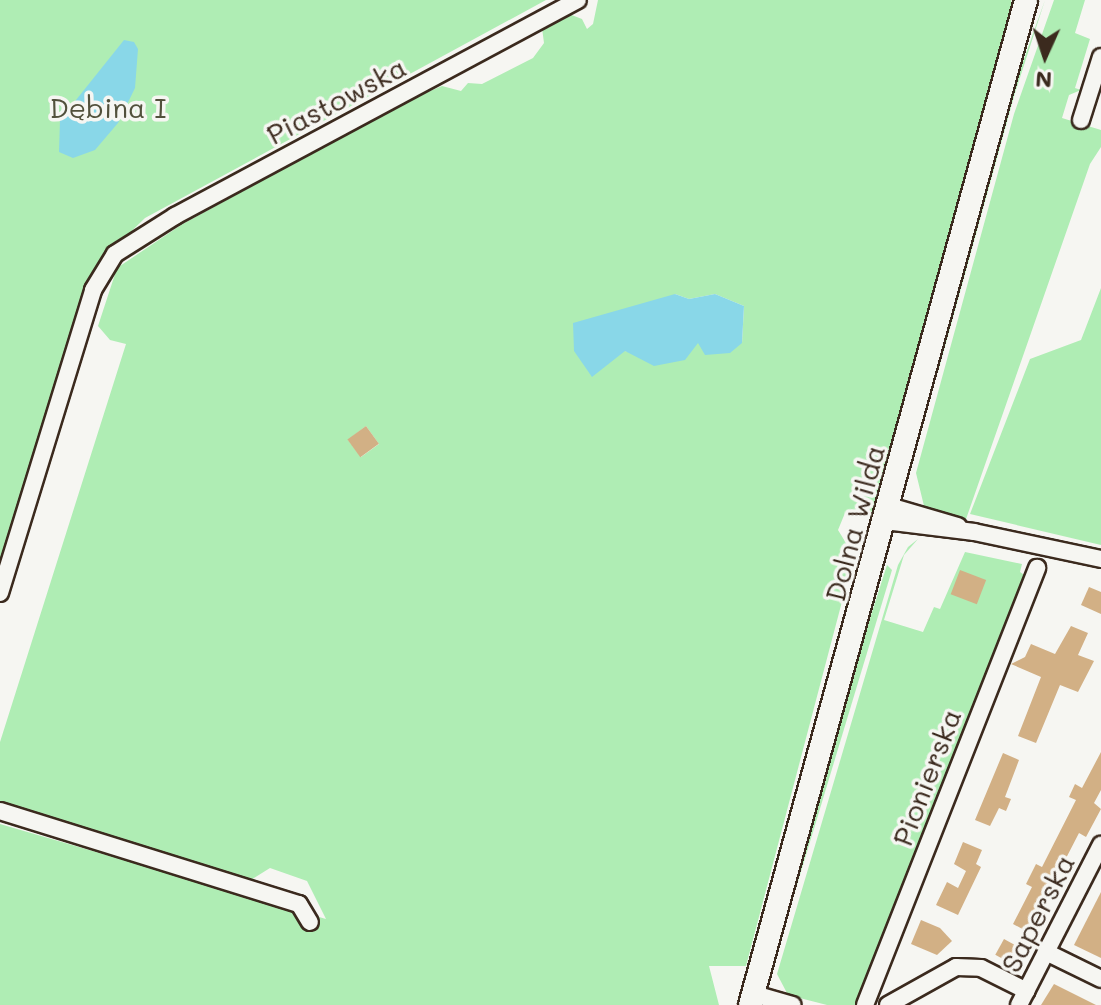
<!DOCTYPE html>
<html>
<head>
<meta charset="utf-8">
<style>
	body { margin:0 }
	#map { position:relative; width:1101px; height:1005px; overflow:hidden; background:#f6f6f2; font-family:Mali,sans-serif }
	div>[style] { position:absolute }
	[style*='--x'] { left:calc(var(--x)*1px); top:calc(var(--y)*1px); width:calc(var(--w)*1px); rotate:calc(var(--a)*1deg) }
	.green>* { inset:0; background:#afedb4 }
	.water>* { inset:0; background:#89d7e8 }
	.building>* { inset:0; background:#d2b085; transform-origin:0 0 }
	.roads { filter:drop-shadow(2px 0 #3b2a1e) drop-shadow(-2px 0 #3b2a1e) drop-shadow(0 2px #3b2a1e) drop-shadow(0 -2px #3b2a1e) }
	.minor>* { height:16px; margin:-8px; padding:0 8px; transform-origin:8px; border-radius:8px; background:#f6f6f2 }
	.major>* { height:22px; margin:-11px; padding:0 11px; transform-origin:11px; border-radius:11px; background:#f6f6f2 }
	span { translate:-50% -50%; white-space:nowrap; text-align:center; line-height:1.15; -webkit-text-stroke:7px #f6f6f2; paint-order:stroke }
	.street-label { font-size:28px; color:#3b2a1e }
	.park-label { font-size:28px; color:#52513c }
	.north { position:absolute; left:1005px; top:16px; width:80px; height:80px; -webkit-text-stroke:6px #f6f6f2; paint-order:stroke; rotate:183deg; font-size:22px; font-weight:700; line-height:32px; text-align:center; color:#3b2a1e }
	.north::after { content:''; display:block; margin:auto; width:28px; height:36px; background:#3b2a1e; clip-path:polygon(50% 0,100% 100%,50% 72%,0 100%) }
</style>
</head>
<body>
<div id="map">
	<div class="green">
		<i style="clip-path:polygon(0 0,546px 0,145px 218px,111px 251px,0 578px)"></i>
		<i style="clip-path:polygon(evenodd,598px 0,1011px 0,1014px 21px,981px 122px,872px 516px,845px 513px,838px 530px,854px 556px,746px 966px,709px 966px,719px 1005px,0 1005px,0 824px,326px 919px,307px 881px,270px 868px,249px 881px,0 805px,0 742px,126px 344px,110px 340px,98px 326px,117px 268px,181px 225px,404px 102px,442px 86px,461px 91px,468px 83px,482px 84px,533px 58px,544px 43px,542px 28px,569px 14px,582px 19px,587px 29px,593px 24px,598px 0,675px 294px,689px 299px,715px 294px,744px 306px,742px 343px,698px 342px,638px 354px,625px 351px,675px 294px,598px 0,366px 426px,379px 444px,361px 457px,348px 440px,366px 426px)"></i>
		<i style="clip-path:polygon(1045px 0,1015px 93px,938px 372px,940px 348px,1009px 101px)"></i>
		<i style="clip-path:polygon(1054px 0,1085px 0,1075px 33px,1090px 39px,1075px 88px,1081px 90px,1069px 95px,1062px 118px,1101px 130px,1101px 147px,1090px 164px,965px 522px,924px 506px,916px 473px,1014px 114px)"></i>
		<i style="clip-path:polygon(1101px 288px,1101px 545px,970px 514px,1030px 359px,1081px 340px)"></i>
		<i style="clip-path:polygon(918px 539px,904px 555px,884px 620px,923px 632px,934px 607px,940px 609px,965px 552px,1022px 564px,1020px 572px,1027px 577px,931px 811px,938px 815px,859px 1005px,827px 1005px,788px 995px,777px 974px,898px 565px,908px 547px)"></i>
		<i style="clip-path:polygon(887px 565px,892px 570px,765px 991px,836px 725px)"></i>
	</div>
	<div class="water">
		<i style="clip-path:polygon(124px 40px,134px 42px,138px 49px,135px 88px,118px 123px,95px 150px,73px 158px,59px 152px,60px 120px)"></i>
		<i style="clip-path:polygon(675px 294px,689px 299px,715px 294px,744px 306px,742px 343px,730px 353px,705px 355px,698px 343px,685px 360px,654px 366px,625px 351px,592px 377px,574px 351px,573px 323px)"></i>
	</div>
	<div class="building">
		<i style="left:366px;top:426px;width:22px;height:23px;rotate:54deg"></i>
		<i style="left:960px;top:570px;width:28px;height:26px;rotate:21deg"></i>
		<i style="clip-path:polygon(1089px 587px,1101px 592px,1101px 614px,1081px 605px)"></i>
		<i style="clip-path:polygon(1071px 626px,1088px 633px,1078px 655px,1094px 661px,1078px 692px,1060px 685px,1036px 743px,1018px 736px,1041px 677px,1011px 664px,1025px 657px,1031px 644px,1055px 654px)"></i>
		<i style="clip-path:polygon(1101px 752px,1101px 790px,1094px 803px,1101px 809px,1086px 837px,1079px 833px,1028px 932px,1013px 924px,1032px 887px,1026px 884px,1036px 864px,1042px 867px,1076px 800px,1069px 797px,1075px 784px,1082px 788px)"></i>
		<i style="clip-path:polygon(1003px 753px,1019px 760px,1005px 797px,1011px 799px,1006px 811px,999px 808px,990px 826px,975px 820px)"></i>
		<i style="clip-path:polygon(963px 842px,982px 850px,976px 864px,981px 867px,958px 915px,936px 905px,947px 882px,958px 888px,966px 871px,954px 864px)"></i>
		<i style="clip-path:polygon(1101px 892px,1101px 958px,1074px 945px)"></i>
		<i style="clip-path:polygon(921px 920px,940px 928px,952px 941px,937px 955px,911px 944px)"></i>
		<i style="left:1004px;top:939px;width:18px;height:18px;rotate:29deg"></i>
		<i style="clip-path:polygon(1054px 984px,1096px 1005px,1041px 1005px)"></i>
	</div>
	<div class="roads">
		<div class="minor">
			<i style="--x:1081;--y:120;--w:66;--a:-72.4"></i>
			<i style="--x:889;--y:506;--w:72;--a:16.2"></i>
			<i style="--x:885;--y:521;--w:90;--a:7"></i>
			<i style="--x:974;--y:532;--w:130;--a:12"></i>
			<i style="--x:0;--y:593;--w:317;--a:-72.9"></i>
			<i style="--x:93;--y:290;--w:42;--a:-58.6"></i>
			<i style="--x:115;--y:254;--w:71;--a:-32.3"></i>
			<i style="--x:175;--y:216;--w:457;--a:-28.2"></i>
			<i style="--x:0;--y:811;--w:313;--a:17.3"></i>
			<i style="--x:299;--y:904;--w:21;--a:59"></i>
			<i style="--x:1046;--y:952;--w:61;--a:26.1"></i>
			<i style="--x:754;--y:994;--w:40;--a:16"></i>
			<i style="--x:865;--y:1005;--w:470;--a:-68.5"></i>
			<i style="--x:888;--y:1005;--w:78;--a:-29.2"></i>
			<i style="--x:956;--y:967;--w:25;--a:2"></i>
			<i style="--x:981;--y:968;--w:51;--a:26.6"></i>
			<i style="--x:1019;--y:1005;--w:180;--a:-62.9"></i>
		</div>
		<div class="major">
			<i style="--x:750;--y:1005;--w:1042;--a:-74.64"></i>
		</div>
	</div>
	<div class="street-label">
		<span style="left:336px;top:100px;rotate:-28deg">Piastowska</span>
		<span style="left:854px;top:523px;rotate:-75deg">Dolna Wilda</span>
		<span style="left:926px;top:777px;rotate:-69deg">Pionierska</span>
		<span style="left:1037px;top:913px;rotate:-63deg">Saperska</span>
	</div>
	<div class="park-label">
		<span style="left:108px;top:107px">Dębina I</span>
	</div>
	<div class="north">N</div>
</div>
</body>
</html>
